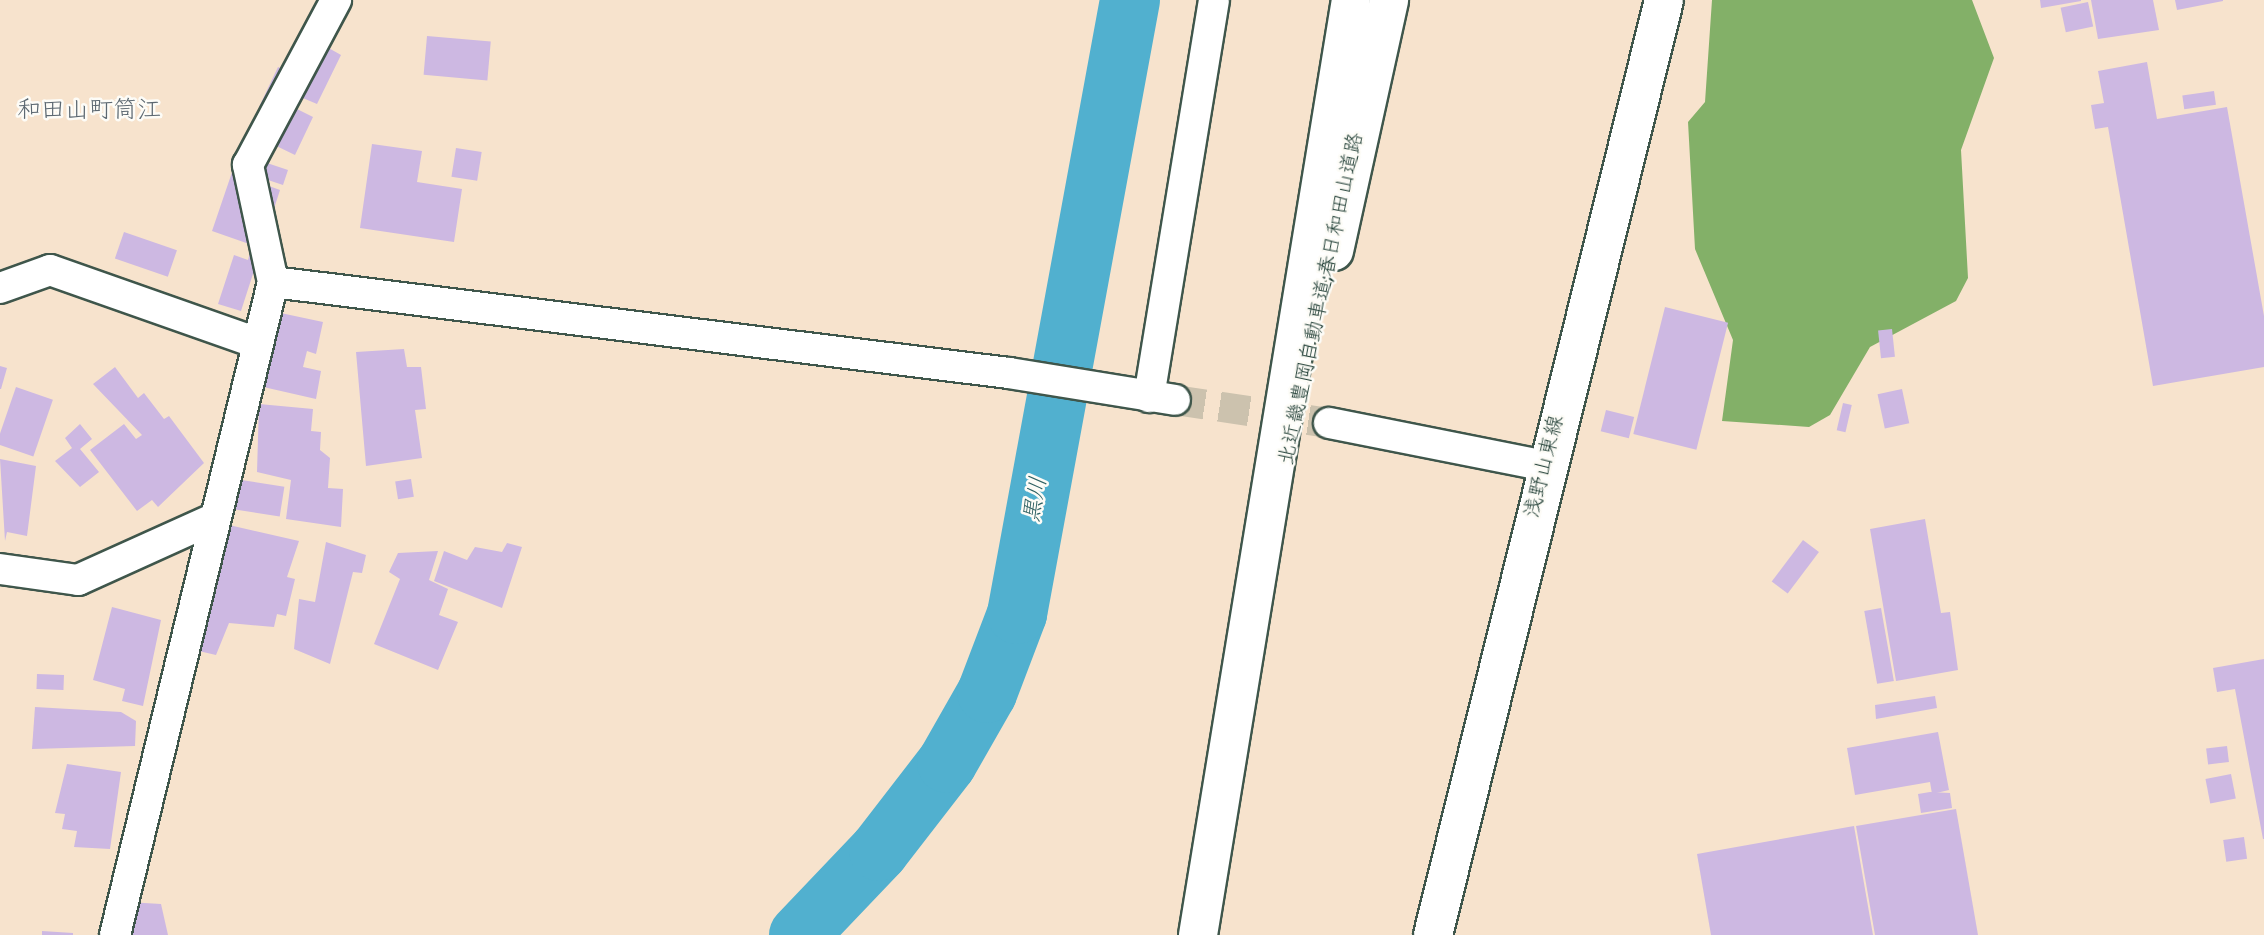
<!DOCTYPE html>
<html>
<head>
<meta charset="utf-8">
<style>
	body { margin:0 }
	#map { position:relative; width:2264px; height:935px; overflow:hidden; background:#f7e3cd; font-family:Dekko,"Klee One",sans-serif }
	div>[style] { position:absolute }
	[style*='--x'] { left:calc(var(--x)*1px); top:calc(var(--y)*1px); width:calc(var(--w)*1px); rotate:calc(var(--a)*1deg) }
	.forest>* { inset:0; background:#83b068 }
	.river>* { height:60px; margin:-30px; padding:0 30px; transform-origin:30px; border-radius:30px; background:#51b0cf }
	.building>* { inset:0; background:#cdb8e2; transform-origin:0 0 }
	.minor-tunnel>* { height:30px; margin-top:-15px; transform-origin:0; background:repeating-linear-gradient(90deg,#ccc2ae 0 30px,transparent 0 45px) }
	.roads { filter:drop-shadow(2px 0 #3f564b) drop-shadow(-2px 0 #3f564b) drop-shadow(0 2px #3f564b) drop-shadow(0 -2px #3f564b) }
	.minor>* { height:30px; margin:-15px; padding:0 15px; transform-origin:15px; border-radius:15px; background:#fff }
	.secondary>* { height:38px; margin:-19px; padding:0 19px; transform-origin:19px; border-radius:19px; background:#fff }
	.motorway>* { height:38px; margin:-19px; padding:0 19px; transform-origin:19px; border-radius:19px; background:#fff }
	span { translate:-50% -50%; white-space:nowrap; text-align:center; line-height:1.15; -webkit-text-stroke:5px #fdfcf7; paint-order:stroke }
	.street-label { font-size:21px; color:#1f3d34 }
	.water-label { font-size:23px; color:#2e6062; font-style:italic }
	.quarter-label { font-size:24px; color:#5c6871 }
</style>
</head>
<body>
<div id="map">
	<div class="forest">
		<i style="clip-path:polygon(1712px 0,1972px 0,1994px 58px,1961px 150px,1968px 278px,1956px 301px,1870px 347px,1830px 415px,1809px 427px,1722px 421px,1733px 340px,1695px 249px,1688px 122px,1705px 102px)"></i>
	</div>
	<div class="river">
		<i style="--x:799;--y:935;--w:116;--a:-46.4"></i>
		<i style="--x:879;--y:851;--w:111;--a:-52.3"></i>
		<i style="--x:947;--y:763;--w:81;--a:-60.3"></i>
		<i style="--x:987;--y:693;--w:85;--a:-69.2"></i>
		<i style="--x:1017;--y:614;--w:624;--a:-79.57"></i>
	</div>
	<div class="building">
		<i style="clip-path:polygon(2040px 0,2081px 0,2081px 1px,2041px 8px)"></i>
		<i style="clip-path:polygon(2091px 0,2153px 0,2159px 30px,2098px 39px)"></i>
		<i style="clip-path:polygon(2175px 0,2223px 0,2223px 1px,2177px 10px)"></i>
		<i style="left:2088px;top:2px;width:25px;height:28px;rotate:78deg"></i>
		<i style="left:427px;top:36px;width:64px;height:39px;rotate:5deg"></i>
		<i style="clip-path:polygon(318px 42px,341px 55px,317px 104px,291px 93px,285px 103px,313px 117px,295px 155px,264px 140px,259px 107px,278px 67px,289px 72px)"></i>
		<i style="clip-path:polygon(2147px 62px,2157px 119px,2227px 107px,2264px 316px,2264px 367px,2153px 386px,2108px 127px,2095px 129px,2091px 105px,2104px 103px,2098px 71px)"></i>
		<i style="left:2214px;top:91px;width:14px;height:32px;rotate:82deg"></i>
		<i style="clip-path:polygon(243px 140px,269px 148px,264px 162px,288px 170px,283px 185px,259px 177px,258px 182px,280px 190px,241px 311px,218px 304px,234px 255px,248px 260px,252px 245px,212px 231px)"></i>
		<i style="clip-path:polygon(372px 144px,422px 151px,417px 182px,462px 189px,454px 242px,360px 228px)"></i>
		<i style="left:456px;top:148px;width:26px;height:29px;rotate:9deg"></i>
		<i style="left:124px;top:232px;width:56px;height:28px;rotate:19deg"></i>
		<i style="left:1665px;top:307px;width:65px;height:131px;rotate:14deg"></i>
		<i style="clip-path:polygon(276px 312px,323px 322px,316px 354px,307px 351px,303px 367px,321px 371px,316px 399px,259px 386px)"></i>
		<i style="left:1892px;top:329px;width:28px;height:14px;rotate:84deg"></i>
		<i style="clip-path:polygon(404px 349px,407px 367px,421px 367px,426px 409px,415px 410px,422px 458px,366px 466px,356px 352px)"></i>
		<i style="clip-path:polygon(0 366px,7px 368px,1px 389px,0 389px)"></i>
		<i style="clip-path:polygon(115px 367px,138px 398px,144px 393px,164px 419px,169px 416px,204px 463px,158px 507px,152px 500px,137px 511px,90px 450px,124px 424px,136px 439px,142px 435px,93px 384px)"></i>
		<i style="left:16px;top:387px;width:39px;height:60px;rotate:19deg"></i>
		<i style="left:1902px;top:389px;width:35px;height:25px;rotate:78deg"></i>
		<i style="left:1843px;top:403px;width:9px;height:28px;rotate:13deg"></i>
		<i style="clip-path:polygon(259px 404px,313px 409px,311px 431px,321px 432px,320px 450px,330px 458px,328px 488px,343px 489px,341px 527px,286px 519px,291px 480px,257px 472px)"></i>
		<i style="left:1606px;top:410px;width:29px;height:22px;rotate:14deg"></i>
		<i style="clip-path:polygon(80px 424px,92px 439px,80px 449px,99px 472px,80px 487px,55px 461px,72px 448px,65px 438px)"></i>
		<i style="clip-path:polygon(0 459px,36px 466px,27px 536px,7px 532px,5px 541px)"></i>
		<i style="left:235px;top:479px;width:50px;height:30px;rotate:9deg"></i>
		<i style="left:411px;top:479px;width:18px;height:16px;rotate:81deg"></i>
		<i style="clip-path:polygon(1925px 519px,1941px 613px,1950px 612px,1958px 670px,1896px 681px,1870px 529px)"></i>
		<i style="clip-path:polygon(229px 525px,299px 541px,287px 577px,295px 579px,286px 616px,277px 614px,274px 627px,229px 623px,216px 655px,190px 649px)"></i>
		<i style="left:1803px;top:540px;width:20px;height:52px;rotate:37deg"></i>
		<i style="clip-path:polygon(326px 542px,366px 555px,362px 573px,353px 572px,330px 664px,294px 649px,299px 599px,315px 602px)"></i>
		<i style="clip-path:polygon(507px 543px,522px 547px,502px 608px,434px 581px,444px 551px,467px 560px,475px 547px,502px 552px)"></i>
		<i style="clip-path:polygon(438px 551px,429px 580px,448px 589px,439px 615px,458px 622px,438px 670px,374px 644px,400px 579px,389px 572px,398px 553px)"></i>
		<i style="clip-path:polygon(112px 607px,161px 620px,143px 706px,122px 701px,125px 689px,93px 680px)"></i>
		<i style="left:1881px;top:608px;width:74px;height:17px;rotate:80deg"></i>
		<i style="clip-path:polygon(2264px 659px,2264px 839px,2263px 839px,2235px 689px,2217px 692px,2213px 668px)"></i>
		<i style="left:37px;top:674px;width:27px;height:15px;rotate:2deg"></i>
		<i style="clip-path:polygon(1935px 696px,1937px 708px,1876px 719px,1875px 705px)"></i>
		<i style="clip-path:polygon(35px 707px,121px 712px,136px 721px,135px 746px,32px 749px)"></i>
		<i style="clip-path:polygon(1938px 732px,1949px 790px,1932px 794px,1930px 782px,1855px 795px,1847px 748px)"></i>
		<i style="left:2227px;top:746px;width:16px;height:21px;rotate:83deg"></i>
		<i style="clip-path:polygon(67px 764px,121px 772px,110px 849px,74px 847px,77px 831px,62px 829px,65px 814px,55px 813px)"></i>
		<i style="left:2231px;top:774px;width:25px;height:26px;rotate:79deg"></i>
		<i style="clip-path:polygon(1930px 792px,1950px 793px,1952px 808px,1921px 813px,1918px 794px)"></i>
		<i style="clip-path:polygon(1956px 809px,1978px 935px,1875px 935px,1856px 826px)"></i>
		<i style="clip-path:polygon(1854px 826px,1873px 935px,1711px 935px,1697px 854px)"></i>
		<i style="left:2244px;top:837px;width:22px;height:21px;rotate:82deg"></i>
		<i style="clip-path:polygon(128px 902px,161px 904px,168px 935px,126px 935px)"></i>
		<i style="clip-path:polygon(42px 931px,73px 933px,73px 935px,42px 935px)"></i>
	</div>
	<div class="minor-tunnel">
		<i style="--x:1175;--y:400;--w:156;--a:8.5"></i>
	</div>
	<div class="roads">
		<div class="minor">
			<i style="--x:273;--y:282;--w:742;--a:7.05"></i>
			<i style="--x:1009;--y:373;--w:168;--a:9.2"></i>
			<i style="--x:0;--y:288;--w:53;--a:-19.8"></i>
			<i style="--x:50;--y:270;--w:219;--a:19.4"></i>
			<i style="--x:1149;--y:397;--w:402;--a:-80.7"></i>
			<i style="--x:1329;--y:423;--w:221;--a:11.2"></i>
			<i style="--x:0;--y:569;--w:79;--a:8"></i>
			<i style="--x:78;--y:580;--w:146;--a:-24.3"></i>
			<i style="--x:115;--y:935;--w:672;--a:-76.4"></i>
			<i style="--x:273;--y:282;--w:120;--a:-102.1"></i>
			<i style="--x:248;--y:165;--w:187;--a:-61.9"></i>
		</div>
		<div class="secondary">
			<i style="--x:1433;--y:935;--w:963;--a:-76.12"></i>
		</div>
		<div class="motorway">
			<i style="--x:1334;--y:251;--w:257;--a:-77.6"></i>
			<i style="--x:1198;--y:935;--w:947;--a:-80.71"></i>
		</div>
	</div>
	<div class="street-label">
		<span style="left:1323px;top:299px;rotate:-78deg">北近畿豊岡自動車道;春日和田山道路</span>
		<span style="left:1546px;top:467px;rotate:-76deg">浅野山東線</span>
	</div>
	<div class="water-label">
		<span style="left:1038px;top:500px;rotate:-80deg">黒川</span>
	</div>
	<div class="quarter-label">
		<span style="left:89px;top:113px">和田山町筒江</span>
	</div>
</div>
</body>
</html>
